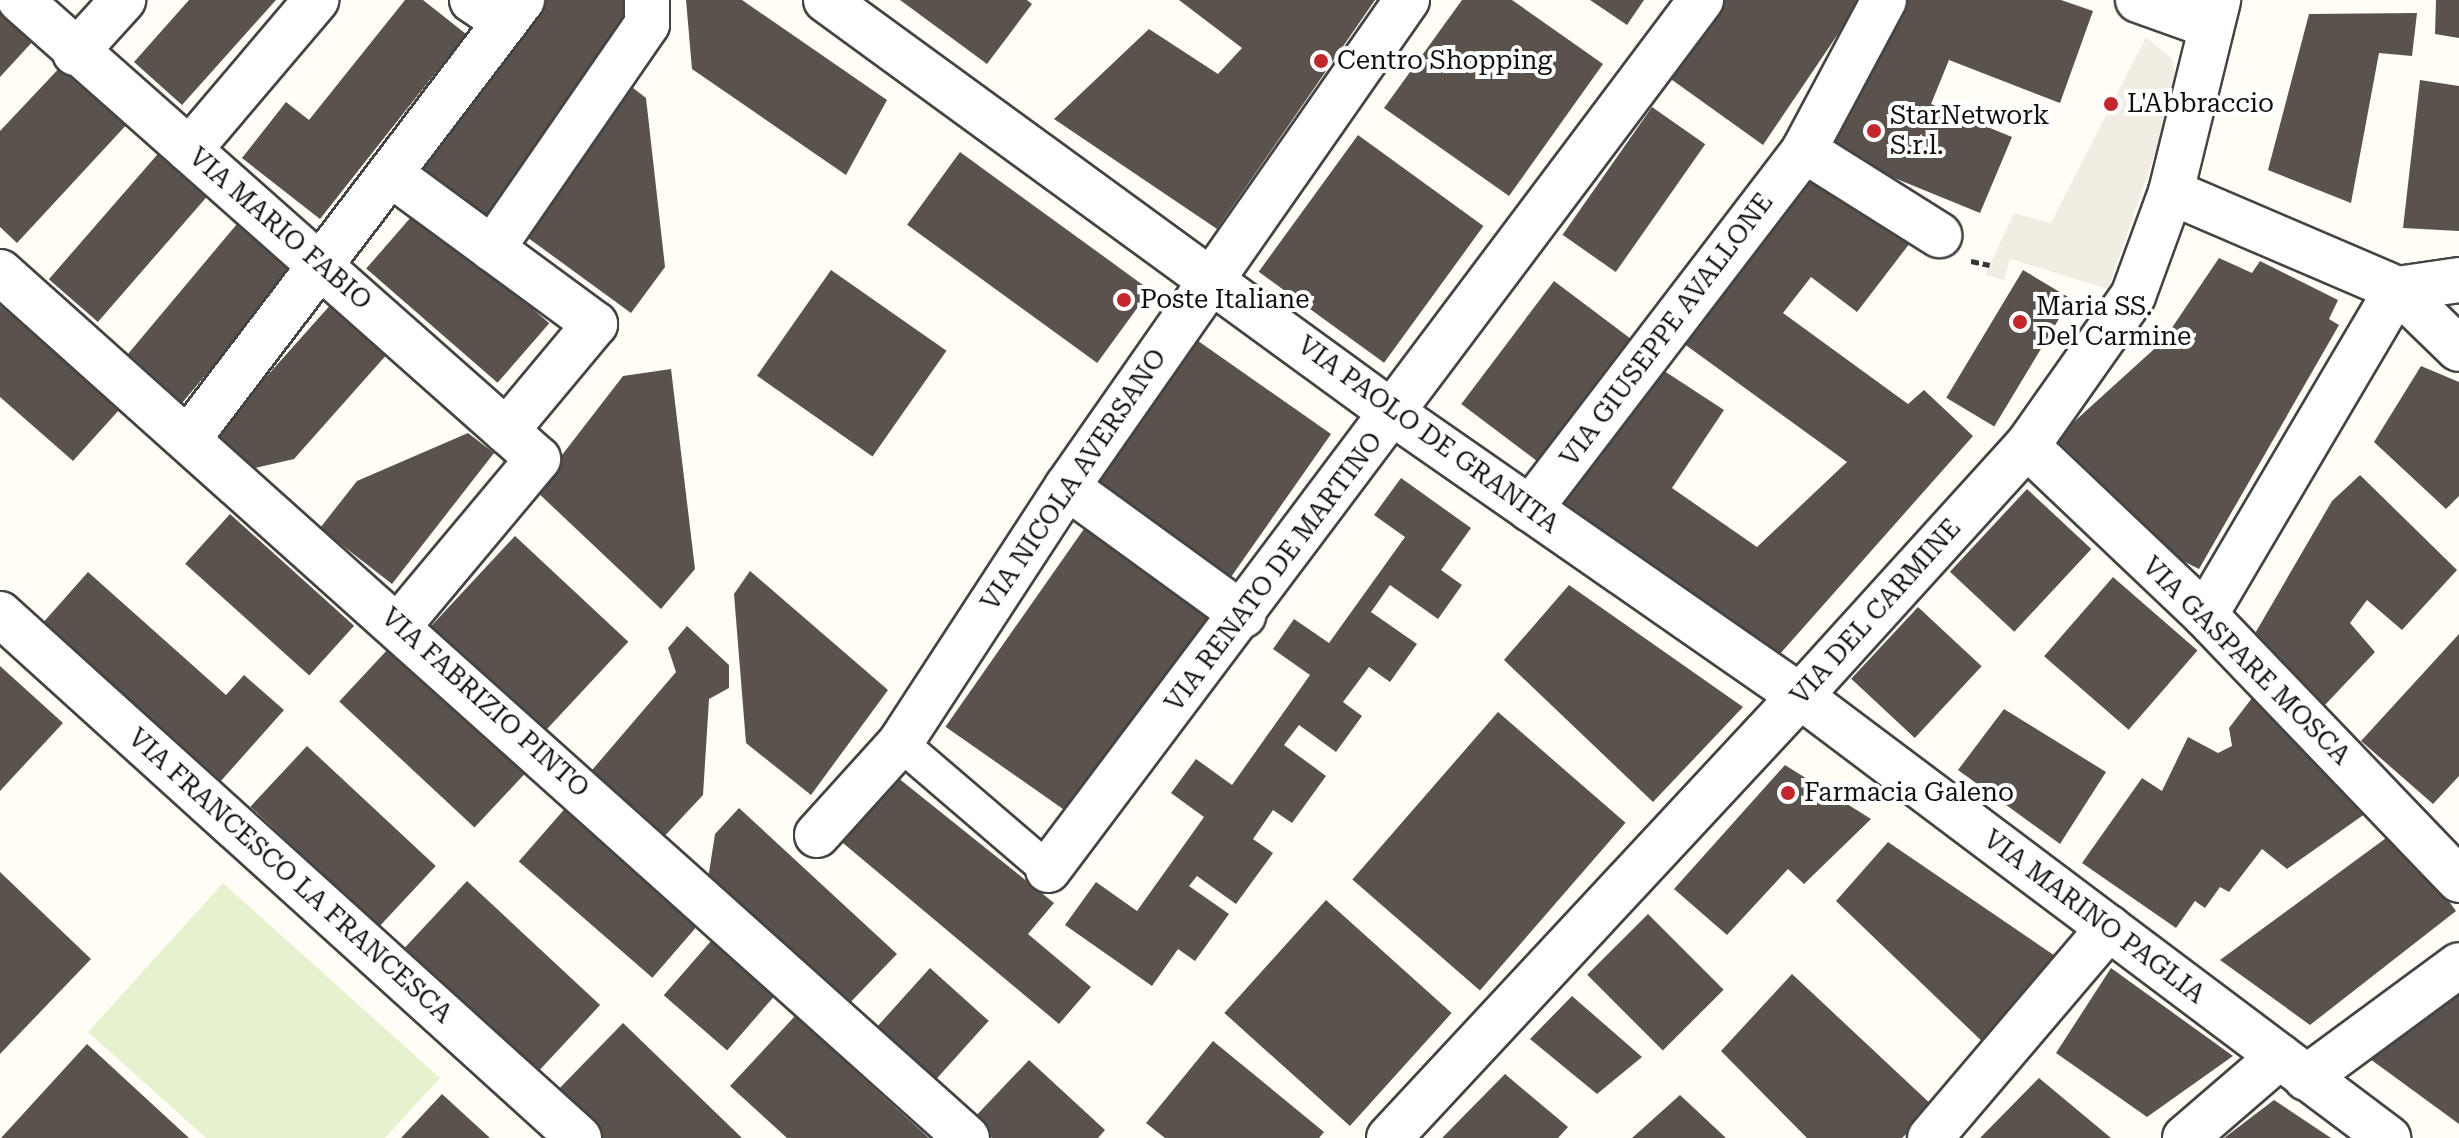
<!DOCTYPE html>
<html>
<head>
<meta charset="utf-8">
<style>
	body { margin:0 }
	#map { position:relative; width:2459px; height:1138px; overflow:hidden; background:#fffdf5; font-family:"Roboto Serif",serif }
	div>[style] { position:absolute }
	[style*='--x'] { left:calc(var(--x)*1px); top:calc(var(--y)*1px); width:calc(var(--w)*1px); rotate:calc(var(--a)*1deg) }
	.pitch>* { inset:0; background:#e6f2cf }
	.plaza>* { inset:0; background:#f1ede2 }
	.building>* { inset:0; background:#5a524d; transform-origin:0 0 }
	.path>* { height:5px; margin-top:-2.5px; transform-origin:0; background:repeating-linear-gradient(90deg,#333 0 8px,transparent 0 12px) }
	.roads { filter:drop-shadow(2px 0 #444) drop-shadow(-2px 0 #444) drop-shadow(0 2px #444) drop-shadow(0 -2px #444) }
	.pedestrian>* { height:34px; margin:-17px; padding:0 17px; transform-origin:17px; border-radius:17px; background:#fff }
	.minor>* { height:44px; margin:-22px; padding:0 22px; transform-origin:22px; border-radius:22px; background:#fff }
	.tertiary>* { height:44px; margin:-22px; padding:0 22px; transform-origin:22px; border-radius:22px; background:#fff }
	.dots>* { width:22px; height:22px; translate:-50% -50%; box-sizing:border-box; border:4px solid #fff; border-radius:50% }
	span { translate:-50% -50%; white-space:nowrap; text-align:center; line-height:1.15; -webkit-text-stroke:8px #fff; paint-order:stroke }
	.poi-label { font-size:26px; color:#111 }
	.left { translate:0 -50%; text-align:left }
	.street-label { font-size:26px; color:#111 }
</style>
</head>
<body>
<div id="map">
	<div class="pitch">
		<i style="clip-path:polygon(223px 883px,440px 1078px,385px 1138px,206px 1138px,88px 1032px)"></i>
	</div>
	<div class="plaza">
		<i style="clip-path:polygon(2146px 37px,2172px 59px,2177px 89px,2108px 289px,2010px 259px,2004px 280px,1985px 275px,2014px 213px,2051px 223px)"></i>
	</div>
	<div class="building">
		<i style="clip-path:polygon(189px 0,276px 0,182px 105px,134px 62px)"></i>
		<i style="clip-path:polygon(405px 0,423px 0,466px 34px,320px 219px,242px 158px,286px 102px,309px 120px)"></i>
		<i style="clip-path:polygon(544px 0,631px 0,632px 17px,483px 224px,420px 174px)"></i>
		<i style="clip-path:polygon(686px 0,742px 0,887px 100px,846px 175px,692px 69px)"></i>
		<i style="clip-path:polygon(900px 0,1027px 0,1032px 4px,987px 64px)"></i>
		<i style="clip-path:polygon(1179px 0,1375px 0,1217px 229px,1054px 119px,1149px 29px,1218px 74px,1242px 48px)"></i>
		<i style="clip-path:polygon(1462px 0,1512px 0,1603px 64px,1509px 196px,1384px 108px)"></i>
		<i style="clip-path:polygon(1590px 0,1644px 0,1627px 25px)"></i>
		<i style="clip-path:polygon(1722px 0,1861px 0,1763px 145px,1668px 77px)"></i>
		<i style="clip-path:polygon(1907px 0,2061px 0,2093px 11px,2060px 103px,1949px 60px,1931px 104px,2012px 137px,1980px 213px,1821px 148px)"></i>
		<i style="clip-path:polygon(2436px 0,2459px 0,2459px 38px,2435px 34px)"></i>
		<i style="clip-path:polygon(0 6px,35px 39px,0 77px)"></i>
		<i style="clip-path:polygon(2417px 13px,2412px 56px,2379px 53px,2351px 203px,2268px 170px,2309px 14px)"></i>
		<i style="clip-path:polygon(65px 62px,130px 121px,17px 243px,0 227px,0 131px)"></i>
		<i style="clip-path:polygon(2420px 80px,2459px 86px,2459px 231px,2403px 228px)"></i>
		<i style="clip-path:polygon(628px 84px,646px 98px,665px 267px,631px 313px,520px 232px)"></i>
		<i style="left:1652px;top:107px;width:65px;height:156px;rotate:35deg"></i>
		<i style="left:1358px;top:135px;width:155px;height:169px;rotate:36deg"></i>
		<i style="left:163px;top:148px;width:65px;height:174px;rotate:41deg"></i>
		<i style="left:960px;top:152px;width:235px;height:90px;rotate:36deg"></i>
		<i style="clip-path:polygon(1808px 165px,1910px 243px,1857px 312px,1811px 277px,1783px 313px,1908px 404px,1924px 390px,1973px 436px,1779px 655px,1557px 498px,1649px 361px,1724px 410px,1672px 488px,1757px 547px,1847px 462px,1676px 338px)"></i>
		<i style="left:418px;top:209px;width:174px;height:79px;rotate:41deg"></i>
		<i style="left:242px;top:218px;width:73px;height:181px;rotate:40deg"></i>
		<i style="clip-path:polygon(2219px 258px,2252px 273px,2260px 261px,2338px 300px,2329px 319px,2339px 325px,2199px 569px,2185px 562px,2174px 572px,2123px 529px,2136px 516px,2055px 439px,2163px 341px)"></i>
		<i style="left:831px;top:270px;width:141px;height:129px;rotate:35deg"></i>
		<i style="left:2023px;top:270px;width:56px;height:149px;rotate:31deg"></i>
		<i style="left:1554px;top:281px;width:111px;height:154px;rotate:37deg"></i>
		<i style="clip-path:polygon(333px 302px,389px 352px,294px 459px,255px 468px,216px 433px)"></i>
		<i style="clip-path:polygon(0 305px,119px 410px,73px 461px,0 397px)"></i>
		<i style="left:1191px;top:336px;width:171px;height:175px;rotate:35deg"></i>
		<i style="clip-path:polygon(2421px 366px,2459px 382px,2459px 496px,2446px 509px,2374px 442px)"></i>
		<i style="clip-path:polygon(671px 369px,695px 569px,661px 609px,535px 490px,623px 376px)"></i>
		<i style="clip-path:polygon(468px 433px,494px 453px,392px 584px,320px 528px,357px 481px)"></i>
		<i style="clip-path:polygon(2360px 475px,2457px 570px,2402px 630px,2367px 600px,2350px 623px,2375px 652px,2324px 706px,2250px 642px,2332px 501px)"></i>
		<i style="clip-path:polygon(1401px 478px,1471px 528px,1441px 570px,1462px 585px,1438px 619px,1390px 585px,1371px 612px,1417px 644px,1390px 682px,1369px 667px,1343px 702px,1362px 716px,1336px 752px,1299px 725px,1284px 745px,1326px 776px,1292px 823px,1273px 810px,1253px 839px,1273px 853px,1236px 904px,1197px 876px,1189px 886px,1229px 914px,1195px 961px,1178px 949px,1152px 986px,1065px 925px,1096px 882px,1137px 911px,1204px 817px,1171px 793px,1196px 759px,1232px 785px,1310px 675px,1273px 649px,1294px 619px,1329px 643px,1405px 537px,1374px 515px)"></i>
		<i style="left:2027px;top:489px;width:88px;height:113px;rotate:43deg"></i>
		<i style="left:230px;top:514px;width:167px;height:67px;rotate:42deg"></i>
		<i style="left:1086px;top:526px;width:153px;height:245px;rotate:35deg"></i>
		<i style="left:515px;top:536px;width:155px;height:124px;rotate:43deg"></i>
		<i style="clip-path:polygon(750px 571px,888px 690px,811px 795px,746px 743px,734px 594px)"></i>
		<i style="clip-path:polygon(88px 572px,226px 695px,244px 675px,284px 710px,220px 782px,41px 625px)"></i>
		<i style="left:2113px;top:577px;width:112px;height:105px;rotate:41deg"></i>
		<i style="clip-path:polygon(1569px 585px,1743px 707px,1653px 802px,1504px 660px)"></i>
		<i style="left:1918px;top:607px;width:87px;height:98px;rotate:43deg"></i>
		<i style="clip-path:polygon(687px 626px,729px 665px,729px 688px,709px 699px,703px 795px,659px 842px,587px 776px,676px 672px,668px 648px)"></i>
		<i style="clip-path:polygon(2459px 634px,2459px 776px,2433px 804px,2361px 741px)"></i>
		<i style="left:389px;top:648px;width:185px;height:73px;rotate:43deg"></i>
		<i style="clip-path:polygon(0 666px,63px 723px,0 791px)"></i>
		<i style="clip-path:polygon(2252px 698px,2369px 811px,2287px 869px,2262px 849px,2229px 892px,2220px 887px,2205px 908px,2195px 901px,2176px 928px,2082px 863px,2142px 778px,2162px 791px,2188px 737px,2218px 753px,2232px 746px,2229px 728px)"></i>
		<i style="clip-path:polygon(2004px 709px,2106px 772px,2060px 844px,1958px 770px)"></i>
		<i style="left:1498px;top:712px;width:169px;height:222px;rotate:41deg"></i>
		<i style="left:307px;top:746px;width:176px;height:83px;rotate:43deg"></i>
		<i style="clip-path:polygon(1785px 765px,1871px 819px,1804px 884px,1788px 869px,1727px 935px,1674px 889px)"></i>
		<i style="clip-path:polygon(892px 773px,1054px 903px,1028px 934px,1091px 987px,1059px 1024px,837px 838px)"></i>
		<i style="left:568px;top:805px;width:177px;height:75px;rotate:41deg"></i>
		<i style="clip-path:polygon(739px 808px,897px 954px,842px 1011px,706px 892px,715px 834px)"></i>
		<i style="clip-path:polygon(2397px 830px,2456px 911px,2310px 1025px,2220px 960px)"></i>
		<i style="clip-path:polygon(1888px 842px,2067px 964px,1990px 1049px,1836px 901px)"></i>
		<i style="clip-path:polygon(0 872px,91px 959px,0 1054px)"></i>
		<i style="left:467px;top:881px;width:182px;height:92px;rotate:43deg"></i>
		<i style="left:1326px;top:900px;width:169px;height:152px;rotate:42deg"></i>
		<i style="left:1648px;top:914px;width:107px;height:86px;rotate:45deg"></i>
		<i style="left:711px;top:941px;width:84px;height:72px;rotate:41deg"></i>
		<i style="left:930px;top:968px;width:79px;height:100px;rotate:42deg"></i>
		<i style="clip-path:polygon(2111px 968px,2233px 1056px,2147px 1117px,2056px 1053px)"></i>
		<i style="clip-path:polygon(1792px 974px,1934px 1107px,1902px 1138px,1807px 1138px,1721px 1051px)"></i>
		<i style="clip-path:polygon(2459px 978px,2459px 1124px,2366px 1056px)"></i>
		<i style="clip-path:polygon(1572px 996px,1642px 1057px,1597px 1094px,1530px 1039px)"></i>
		<i style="clip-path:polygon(795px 1016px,929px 1138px,787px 1138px,730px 1086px)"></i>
		<i style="clip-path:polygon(623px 1023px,742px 1138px,598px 1138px,553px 1095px)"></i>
		<i style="clip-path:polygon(1213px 1041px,1324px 1132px,1319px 1138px,1165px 1138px,1146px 1123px)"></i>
		<i style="clip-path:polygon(87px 1044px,189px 1138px,1px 1138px)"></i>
		<i style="clip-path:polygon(1029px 1060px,1105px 1130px,1098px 1138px,992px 1138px,972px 1120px)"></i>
		<i style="clip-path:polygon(1505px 1074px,1568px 1127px,1558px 1138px,1442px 1138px)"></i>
		<i style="clip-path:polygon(2039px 1078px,2111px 1138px,1980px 1138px)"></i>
		<i style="clip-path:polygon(442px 1094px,490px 1138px,401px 1138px)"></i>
		<i style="clip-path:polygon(1680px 1095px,1726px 1138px,1632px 1138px)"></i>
		<i style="clip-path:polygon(2274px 1100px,2331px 1138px,2224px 1138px)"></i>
	</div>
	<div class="path">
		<i style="--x:1971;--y:261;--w:19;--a:12"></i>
	</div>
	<div class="roads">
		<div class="pedestrian">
			<i style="--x:900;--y:743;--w:195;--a:40.6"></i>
		</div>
		<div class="minor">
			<i style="--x:20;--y:0;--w:692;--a:41.54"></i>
			<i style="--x:538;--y:459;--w:217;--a:129.9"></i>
			<i style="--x:472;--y:0;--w:40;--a:34"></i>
			<i style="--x:2138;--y:0;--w:74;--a:19.7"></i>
			<i style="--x:75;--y:53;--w:72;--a:-47.8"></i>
			<i style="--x:189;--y:150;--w:197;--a:-49.7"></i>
			<i style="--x:1804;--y:150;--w:160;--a:32.2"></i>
			<i style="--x:392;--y:175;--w:252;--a:36.3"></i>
			<i style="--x:595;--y:324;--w:139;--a:129.8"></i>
			<i style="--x:492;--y:249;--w:273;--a:-55.4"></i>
			<i style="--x:647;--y:24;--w:24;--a:-90"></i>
			<i style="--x:0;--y:272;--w:1298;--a:41.85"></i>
			<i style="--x:188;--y:439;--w:552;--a:-52.74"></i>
			<i style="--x:2027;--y:446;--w:245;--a:43.5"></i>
			<i style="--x:2205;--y:615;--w:367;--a:46.2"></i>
			<i style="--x:1067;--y:487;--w:218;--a:36"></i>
			<i style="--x:1530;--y:509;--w:452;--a:-52.6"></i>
			<i style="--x:1804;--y:150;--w:170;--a:-61.9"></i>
			<i style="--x:0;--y:614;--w:781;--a:42.15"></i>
			<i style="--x:2205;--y:615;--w:378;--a:-59.5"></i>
			<i style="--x:2397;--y:289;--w:63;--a:-8.3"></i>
			<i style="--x:817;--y:835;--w:124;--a:-47.9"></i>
			<i style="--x:900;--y:743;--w:306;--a:-56.9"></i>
			<i style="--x:1067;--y:487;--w:594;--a:-55.08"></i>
			<i style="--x:1048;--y:870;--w:1088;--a:-53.11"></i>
			<i style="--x:2306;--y:1078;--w:190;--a:-36.4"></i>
			<i style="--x:1389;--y:1138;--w:604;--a:-47.08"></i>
			<i style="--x:1930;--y:1138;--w:276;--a:-49.6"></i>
			<i style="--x:2185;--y:1138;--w:125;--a:-40.8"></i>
		</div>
		<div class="tertiary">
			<i style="--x:826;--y:0;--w:703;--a:36.09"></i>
			<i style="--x:1394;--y:414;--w:494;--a:34.8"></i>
			<i style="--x:1800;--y:696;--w:736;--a:36.93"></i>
			<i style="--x:2171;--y:192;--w:246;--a:23.2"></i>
			<i style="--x:2397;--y:289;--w:86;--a:44.1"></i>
			<i style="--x:1800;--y:696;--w:338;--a:-47.8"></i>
			<i style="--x:2027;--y:446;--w:184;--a:-54.8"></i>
			<i style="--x:2133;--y:296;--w:111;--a:-69.9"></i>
			<i style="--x:2171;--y:192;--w:198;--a:-76.2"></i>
		</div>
	</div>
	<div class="dots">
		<i style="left:1321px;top:61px;background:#c4262e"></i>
		<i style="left:2111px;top:104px;background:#c4262e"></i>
		<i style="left:1874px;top:131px;background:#c4262e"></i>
		<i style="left:1124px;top:300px;background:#c4262e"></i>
		<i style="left:2020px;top:322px;background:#c4262e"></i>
		<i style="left:1788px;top:793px;background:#c4262e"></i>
	</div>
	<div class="poi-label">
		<span class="left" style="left:1337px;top:61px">Centro Shopping</span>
		<span class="left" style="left:2127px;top:104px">L'Abbraccio</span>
		<span class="left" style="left:1890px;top:131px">StarNetwork<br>S.r.l.</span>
		<span class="left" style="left:1140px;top:300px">Poste Italiane</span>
		<span class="left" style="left:2036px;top:322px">Maria SS.<br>Del Carmine</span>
		<span class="left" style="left:1804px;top:793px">Farmacia Galeno</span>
	</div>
	<div class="street-label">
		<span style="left:280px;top:229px;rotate:41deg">VIA MARIO FABIO</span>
		<span style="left:1667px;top:330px;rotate:-53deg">VIA GIUSEPPE AVALLONE</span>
		<span style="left:1428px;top:435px;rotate:36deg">VIA PAOLO DE GRANITA</span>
		<span style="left:1074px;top:480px;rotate:-56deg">VIA NICOLA AVERSANO</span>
		<span style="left:1274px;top:572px;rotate:-53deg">VIA RENATO DE MARTINO</span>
		<span style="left:1876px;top:612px;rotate:-48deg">VIA DEL CARMINE</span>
		<span style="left:2246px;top:661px;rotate:45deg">VIA GASPARE MOSCA</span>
		<span style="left:485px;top:703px;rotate:42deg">VIA FABRIZIO PINTO</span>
		<span style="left:290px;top:876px;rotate:42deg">VIA FRANCESCO LA FRANCESCA</span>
		<span style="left:2094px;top:917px;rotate:37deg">VIA MARINO PAGLIA</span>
	</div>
</div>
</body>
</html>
